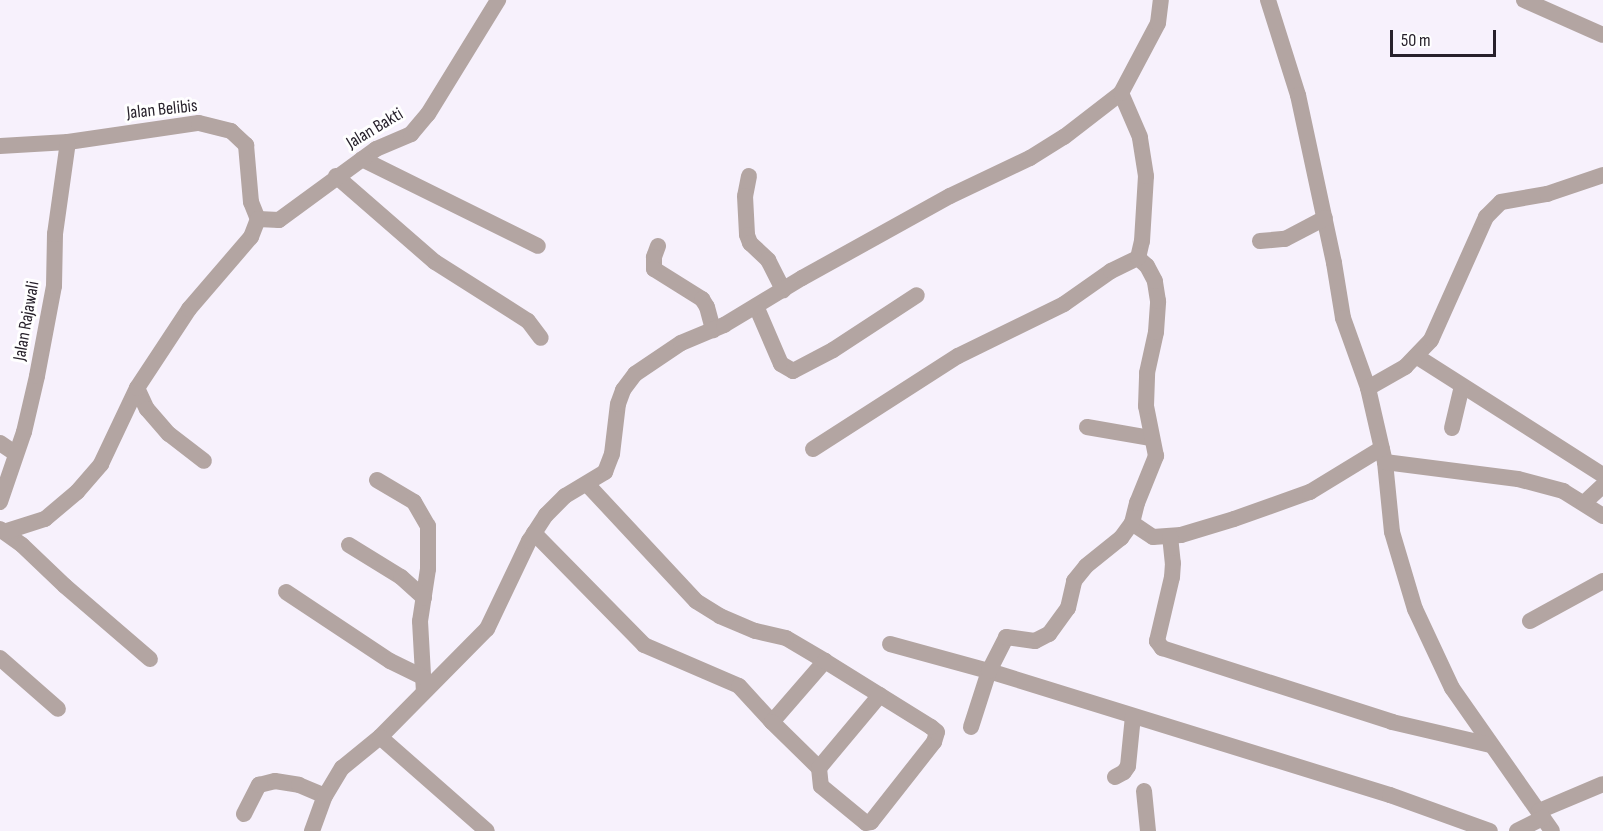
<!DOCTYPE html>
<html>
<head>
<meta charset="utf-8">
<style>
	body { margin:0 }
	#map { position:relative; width:1603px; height:831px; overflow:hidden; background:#f7f1fc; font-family:"Sofia Sans Condensed",sans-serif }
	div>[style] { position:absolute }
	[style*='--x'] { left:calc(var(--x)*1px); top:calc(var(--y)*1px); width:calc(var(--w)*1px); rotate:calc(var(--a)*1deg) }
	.street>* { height:16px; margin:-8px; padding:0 8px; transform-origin:8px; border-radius:8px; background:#b3a5a2 }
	span { translate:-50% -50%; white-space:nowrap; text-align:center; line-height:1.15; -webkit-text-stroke:6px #fff; paint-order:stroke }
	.street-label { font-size:18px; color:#27212b }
	.scale { position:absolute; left:1390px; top:30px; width:106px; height:27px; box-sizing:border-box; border:3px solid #27212b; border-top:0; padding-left:8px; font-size:18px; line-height:21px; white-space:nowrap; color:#27212b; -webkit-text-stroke:4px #fff; paint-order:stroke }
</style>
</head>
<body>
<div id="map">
	<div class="street">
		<i style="--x:1268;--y:0;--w:100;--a:72.5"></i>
		<i style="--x:1298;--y:95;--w:172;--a:77.9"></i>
		<i style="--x:1334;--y:263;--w:56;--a:80.7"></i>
		<i style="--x:1343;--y:318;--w:74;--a:70.3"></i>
		<i style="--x:1368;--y:388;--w:76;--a:77.1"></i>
		<i style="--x:1385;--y:462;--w:70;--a:84.3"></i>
		<i style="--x:1392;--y:532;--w:80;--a:73.4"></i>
		<i style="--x:1415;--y:609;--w:87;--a:64.9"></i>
		<i style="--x:1452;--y:688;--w:174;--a:55"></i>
		<i style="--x:1524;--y:0;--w:86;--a:23.9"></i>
		<i style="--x:0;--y:146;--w:68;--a:-3.4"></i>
		<i style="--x:68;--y:142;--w:132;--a:-8.3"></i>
		<i style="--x:199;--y:123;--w:33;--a:14"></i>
		<i style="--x:231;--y:131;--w:21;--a:43"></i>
		<i style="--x:246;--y:145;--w:57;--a:85"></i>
		<i style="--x:251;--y:202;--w:18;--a:68"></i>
		<i style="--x:362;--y:159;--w:196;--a:26.3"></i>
		<i style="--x:336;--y:176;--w:131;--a:41"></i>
		<i style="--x:435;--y:262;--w:110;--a:32.4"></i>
		<i style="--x:528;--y:321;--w:21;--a:53"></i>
		<i style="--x:749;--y:176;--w:20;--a:101"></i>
		<i style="--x:745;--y:196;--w:39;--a:87"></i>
		<i style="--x:747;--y:235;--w:9;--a:69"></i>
		<i style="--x:750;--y:243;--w:25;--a:43"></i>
		<i style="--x:768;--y:260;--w:34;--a:63"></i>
		<i style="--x:258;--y:219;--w:21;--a:3"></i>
		<i style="--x:279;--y:220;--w:120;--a:-36.2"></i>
		<i style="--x:376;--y:149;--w:38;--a:-23"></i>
		<i style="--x:411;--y:134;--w:26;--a:-50"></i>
		<i style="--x:428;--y:114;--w:134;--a:-58.4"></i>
		<i style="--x:1260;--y:241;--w:25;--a:-5"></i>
		<i style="--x:1285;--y:239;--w:45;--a:-27.7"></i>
		<i style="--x:658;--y:246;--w:12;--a:110"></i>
		<i style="--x:654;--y:257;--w:12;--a:90"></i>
		<i style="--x:654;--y:269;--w:57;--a:32"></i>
		<i style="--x:702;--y:299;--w:9;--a:58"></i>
		<i style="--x:707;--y:307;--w:24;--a:75"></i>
		<i style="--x:756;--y:306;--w:63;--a:66.7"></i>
		<i style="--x:781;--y:364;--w:14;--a:30"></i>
		<i style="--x:793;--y:371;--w:45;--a:-27.7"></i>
		<i style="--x:833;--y:350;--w:100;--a:-33.2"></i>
		<i style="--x:1416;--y:356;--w:222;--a:32.5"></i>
		<i style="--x:137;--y:388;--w:23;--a:65"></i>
		<i style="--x:147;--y:409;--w:33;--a:49"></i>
		<i style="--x:169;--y:434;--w:44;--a:37.6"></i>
		<i style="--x:1368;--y:388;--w:43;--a:-29.6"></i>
		<i style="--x:1405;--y:367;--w:37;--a:-46"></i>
		<i style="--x:1431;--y:340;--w:135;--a:-65.9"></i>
		<i style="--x:1486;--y:217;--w:21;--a:-45"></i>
		<i style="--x:1501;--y:202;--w:47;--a:-9.9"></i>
		<i style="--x:1547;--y:194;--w:59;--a:-18.7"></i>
		<i style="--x:1087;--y:427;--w:65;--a:9.8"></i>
		<i style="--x:1452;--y:428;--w:43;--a:-76.6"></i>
		<i style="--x:0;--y:443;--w:18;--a:34"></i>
		<i style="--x:813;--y:449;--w:172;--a:-32.7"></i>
		<i style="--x:958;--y:356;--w:118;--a:-26.1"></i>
		<i style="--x:1064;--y:304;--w:57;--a:-35.1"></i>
		<i style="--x:1111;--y:271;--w:30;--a:-26"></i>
		<i style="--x:1385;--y:462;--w:134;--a:7.3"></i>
		<i style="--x:1518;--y:479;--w:47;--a:14.9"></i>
		<i style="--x:1563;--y:491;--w:47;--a:32"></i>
		<i style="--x:377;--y:480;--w:43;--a:30.7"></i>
		<i style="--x:414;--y:502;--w:28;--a:60"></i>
		<i style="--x:428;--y:526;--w:43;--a:90"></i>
		<i style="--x:428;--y:569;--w:53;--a:98.7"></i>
		<i style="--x:420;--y:621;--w:71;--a:86.8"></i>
		<i style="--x:0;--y:502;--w:74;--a:-71.1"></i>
		<i style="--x:24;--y:432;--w:57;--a:-76.9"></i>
		<i style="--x:37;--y:376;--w:92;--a:-79.3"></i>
		<i style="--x:54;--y:286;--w:52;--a:-88.9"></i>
		<i style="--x:55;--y:234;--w:93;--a:-82"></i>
		<i style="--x:1584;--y:503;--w:26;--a:-43"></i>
		<i style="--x:1132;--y:523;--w:25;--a:34"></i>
		<i style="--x:1153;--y:537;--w:28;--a:-4"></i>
		<i style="--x:1181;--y:535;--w:55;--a:-16.8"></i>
		<i style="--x:1234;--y:519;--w:81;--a:-19.6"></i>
		<i style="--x:1310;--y:492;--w:84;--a:-31.4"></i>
		<i style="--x:0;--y:529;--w:27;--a:36"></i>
		<i style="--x:22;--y:545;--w:59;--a:43.6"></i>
		<i style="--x:65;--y:586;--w:112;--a:40.7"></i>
		<i style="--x:4;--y:532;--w:43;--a:-17.6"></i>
		<i style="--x:45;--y:519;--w:42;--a:-40.2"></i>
		<i style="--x:77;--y:492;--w:37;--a:-49"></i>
		<i style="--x:101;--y:464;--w:84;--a:-64.7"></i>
		<i style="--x:137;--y:388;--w:95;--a:-56.6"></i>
		<i style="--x:189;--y:309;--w:95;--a:-49.3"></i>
		<i style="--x:251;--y:237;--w:19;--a:-69"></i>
		<i style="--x:534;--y:533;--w:157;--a:45.5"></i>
		<i style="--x:644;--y:645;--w:103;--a:23.3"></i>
		<i style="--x:739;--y:686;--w:49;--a:47.5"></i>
		<i style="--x:772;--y:722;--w:81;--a:-49"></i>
		<i style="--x:825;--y:661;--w:45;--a:-149.5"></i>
		<i style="--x:786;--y:638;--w:32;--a:-167"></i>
		<i style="--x:755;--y:631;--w:38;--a:-157"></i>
		<i style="--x:720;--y:616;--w:28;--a:-148"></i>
		<i style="--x:696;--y:601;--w:160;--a:-133"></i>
		<i style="--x:1170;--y:536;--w:27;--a:84"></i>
		<i style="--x:1173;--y:563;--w:14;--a:94"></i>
		<i style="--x:1172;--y:577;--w:66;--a:103.2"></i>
		<i style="--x:1157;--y:641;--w:9;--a:54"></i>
		<i style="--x:1162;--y:648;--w:242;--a:17.8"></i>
		<i style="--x:1392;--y:722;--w:101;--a:13.2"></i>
		<i style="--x:349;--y:545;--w:61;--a:31.6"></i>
		<i style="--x:401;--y:577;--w:31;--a:42"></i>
		<i style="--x:286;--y:592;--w:125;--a:33.6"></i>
		<i style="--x:390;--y:661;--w:37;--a:26"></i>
		<i style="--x:1530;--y:621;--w:83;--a:-28.7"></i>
		<i style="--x:890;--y:644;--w:103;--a:15.3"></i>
		<i style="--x:989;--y:671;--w:420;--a:17.2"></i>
		<i style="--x:1390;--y:795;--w:106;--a:19.8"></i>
		<i style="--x:0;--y:658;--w:77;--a:41.3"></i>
		<i style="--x:772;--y:722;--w:66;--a:44.4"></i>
		<i style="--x:819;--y:768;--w:18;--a:84"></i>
		<i style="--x:821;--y:786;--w:58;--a:39.4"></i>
		<i style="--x:866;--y:823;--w:5;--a:-11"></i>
		<i style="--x:871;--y:822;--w:102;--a:-51.8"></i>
		<i style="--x:934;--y:742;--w:10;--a:-73"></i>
		<i style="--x:937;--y:732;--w:8;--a:-140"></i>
		<i style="--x:931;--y:727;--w:125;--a:-148.1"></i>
		<i style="--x:971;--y:727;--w:59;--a:-72.2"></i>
		<i style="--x:989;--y:671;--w:38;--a:-63"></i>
		<i style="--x:1006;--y:637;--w:29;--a:8"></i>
		<i style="--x:1035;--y:641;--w:16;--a:-27"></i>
		<i style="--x:1049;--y:634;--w:32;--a:-54"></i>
		<i style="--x:1068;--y:608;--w:28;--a:-77"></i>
		<i style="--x:1074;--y:581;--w:19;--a:-51"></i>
		<i style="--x:1086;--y:566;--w:45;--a:-38.7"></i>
		<i style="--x:1121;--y:538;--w:19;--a:-54"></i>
		<i style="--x:1132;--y:523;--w:21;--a:-76"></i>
		<i style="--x:1137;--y:503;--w:51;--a:-68"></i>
		<i style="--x:1156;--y:456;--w:51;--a:-101.3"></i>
		<i style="--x:1146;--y:406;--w:33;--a:-88"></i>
		<i style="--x:1147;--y:373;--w:42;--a:-77.6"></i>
		<i style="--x:1156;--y:332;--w:31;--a:-86"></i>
		<i style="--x:1158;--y:301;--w:20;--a:-99"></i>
		<i style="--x:1155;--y:281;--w:17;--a:-118"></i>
		<i style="--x:1147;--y:266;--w:12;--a:-138"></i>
		<i style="--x:1138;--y:258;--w:17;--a:-77"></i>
		<i style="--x:1142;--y:241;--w:65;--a:-86.5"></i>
		<i style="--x:1146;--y:176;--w:39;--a:-99"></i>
		<i style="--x:1140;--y:137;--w:48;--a:-113.4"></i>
		<i style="--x:380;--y:737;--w:152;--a:-45.3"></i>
		<i style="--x:487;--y:629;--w:98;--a:-64.5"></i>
		<i style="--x:529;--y:541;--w:31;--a:-57"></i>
		<i style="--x:546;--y:515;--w:27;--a:-45"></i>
		<i style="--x:565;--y:496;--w:47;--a:-31"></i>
		<i style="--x:605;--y:472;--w:19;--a:-69"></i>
		<i style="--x:612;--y:454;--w:50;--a:-83.2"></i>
		<i style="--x:618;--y:404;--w:15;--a:-70"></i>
		<i style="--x:623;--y:390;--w:20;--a:-53"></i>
		<i style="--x:635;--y:374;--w:55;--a:-34"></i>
		<i style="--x:681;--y:343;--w:47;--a:-22.7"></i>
		<i style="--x:724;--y:325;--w:91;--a:-31.1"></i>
		<i style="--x:802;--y:278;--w:169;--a:-29"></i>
		<i style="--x:950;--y:196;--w:89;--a:-25.4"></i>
		<i style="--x:1030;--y:158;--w:40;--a:-32"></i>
		<i style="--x:1064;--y:137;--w:72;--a:-37.7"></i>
		<i style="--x:1121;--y:93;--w:79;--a:-62.1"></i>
		<i style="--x:1158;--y:23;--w:23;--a:-83"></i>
		<i style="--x:819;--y:768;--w:95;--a:-50.1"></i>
		<i style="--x:1115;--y:777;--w:10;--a:-29"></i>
		<i style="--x:1124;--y:772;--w:7;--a:-56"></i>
		<i style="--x:1128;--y:766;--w:50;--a:-84.3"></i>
		<i style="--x:1144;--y:791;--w:40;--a:84.3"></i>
		<i style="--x:1539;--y:811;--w:69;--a:-22.9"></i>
		<i style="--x:244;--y:814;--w:33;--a:-63"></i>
		<i style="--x:259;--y:785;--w:16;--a:-14"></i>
		<i style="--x:275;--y:781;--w:24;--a:9"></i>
		<i style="--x:299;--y:785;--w:28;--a:23"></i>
		<i style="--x:312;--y:831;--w:37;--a:-70"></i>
		<i style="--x:325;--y:796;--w:33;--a:-59"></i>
		<i style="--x:342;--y:768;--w:49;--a:-39.2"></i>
		<i style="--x:380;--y:737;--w:142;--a:41.3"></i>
		<i style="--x:1517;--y:831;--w:29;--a:-27"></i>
	</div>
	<div class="street-label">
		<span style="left:162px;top:110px;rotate:-6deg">Jalan Belibis</span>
		<span style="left:375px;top:129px;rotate:-31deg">Jalan Bakti</span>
		<span style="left:27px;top:321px;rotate:-80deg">Jalan Rajawali</span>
	</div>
	<div class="scale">50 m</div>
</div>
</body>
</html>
